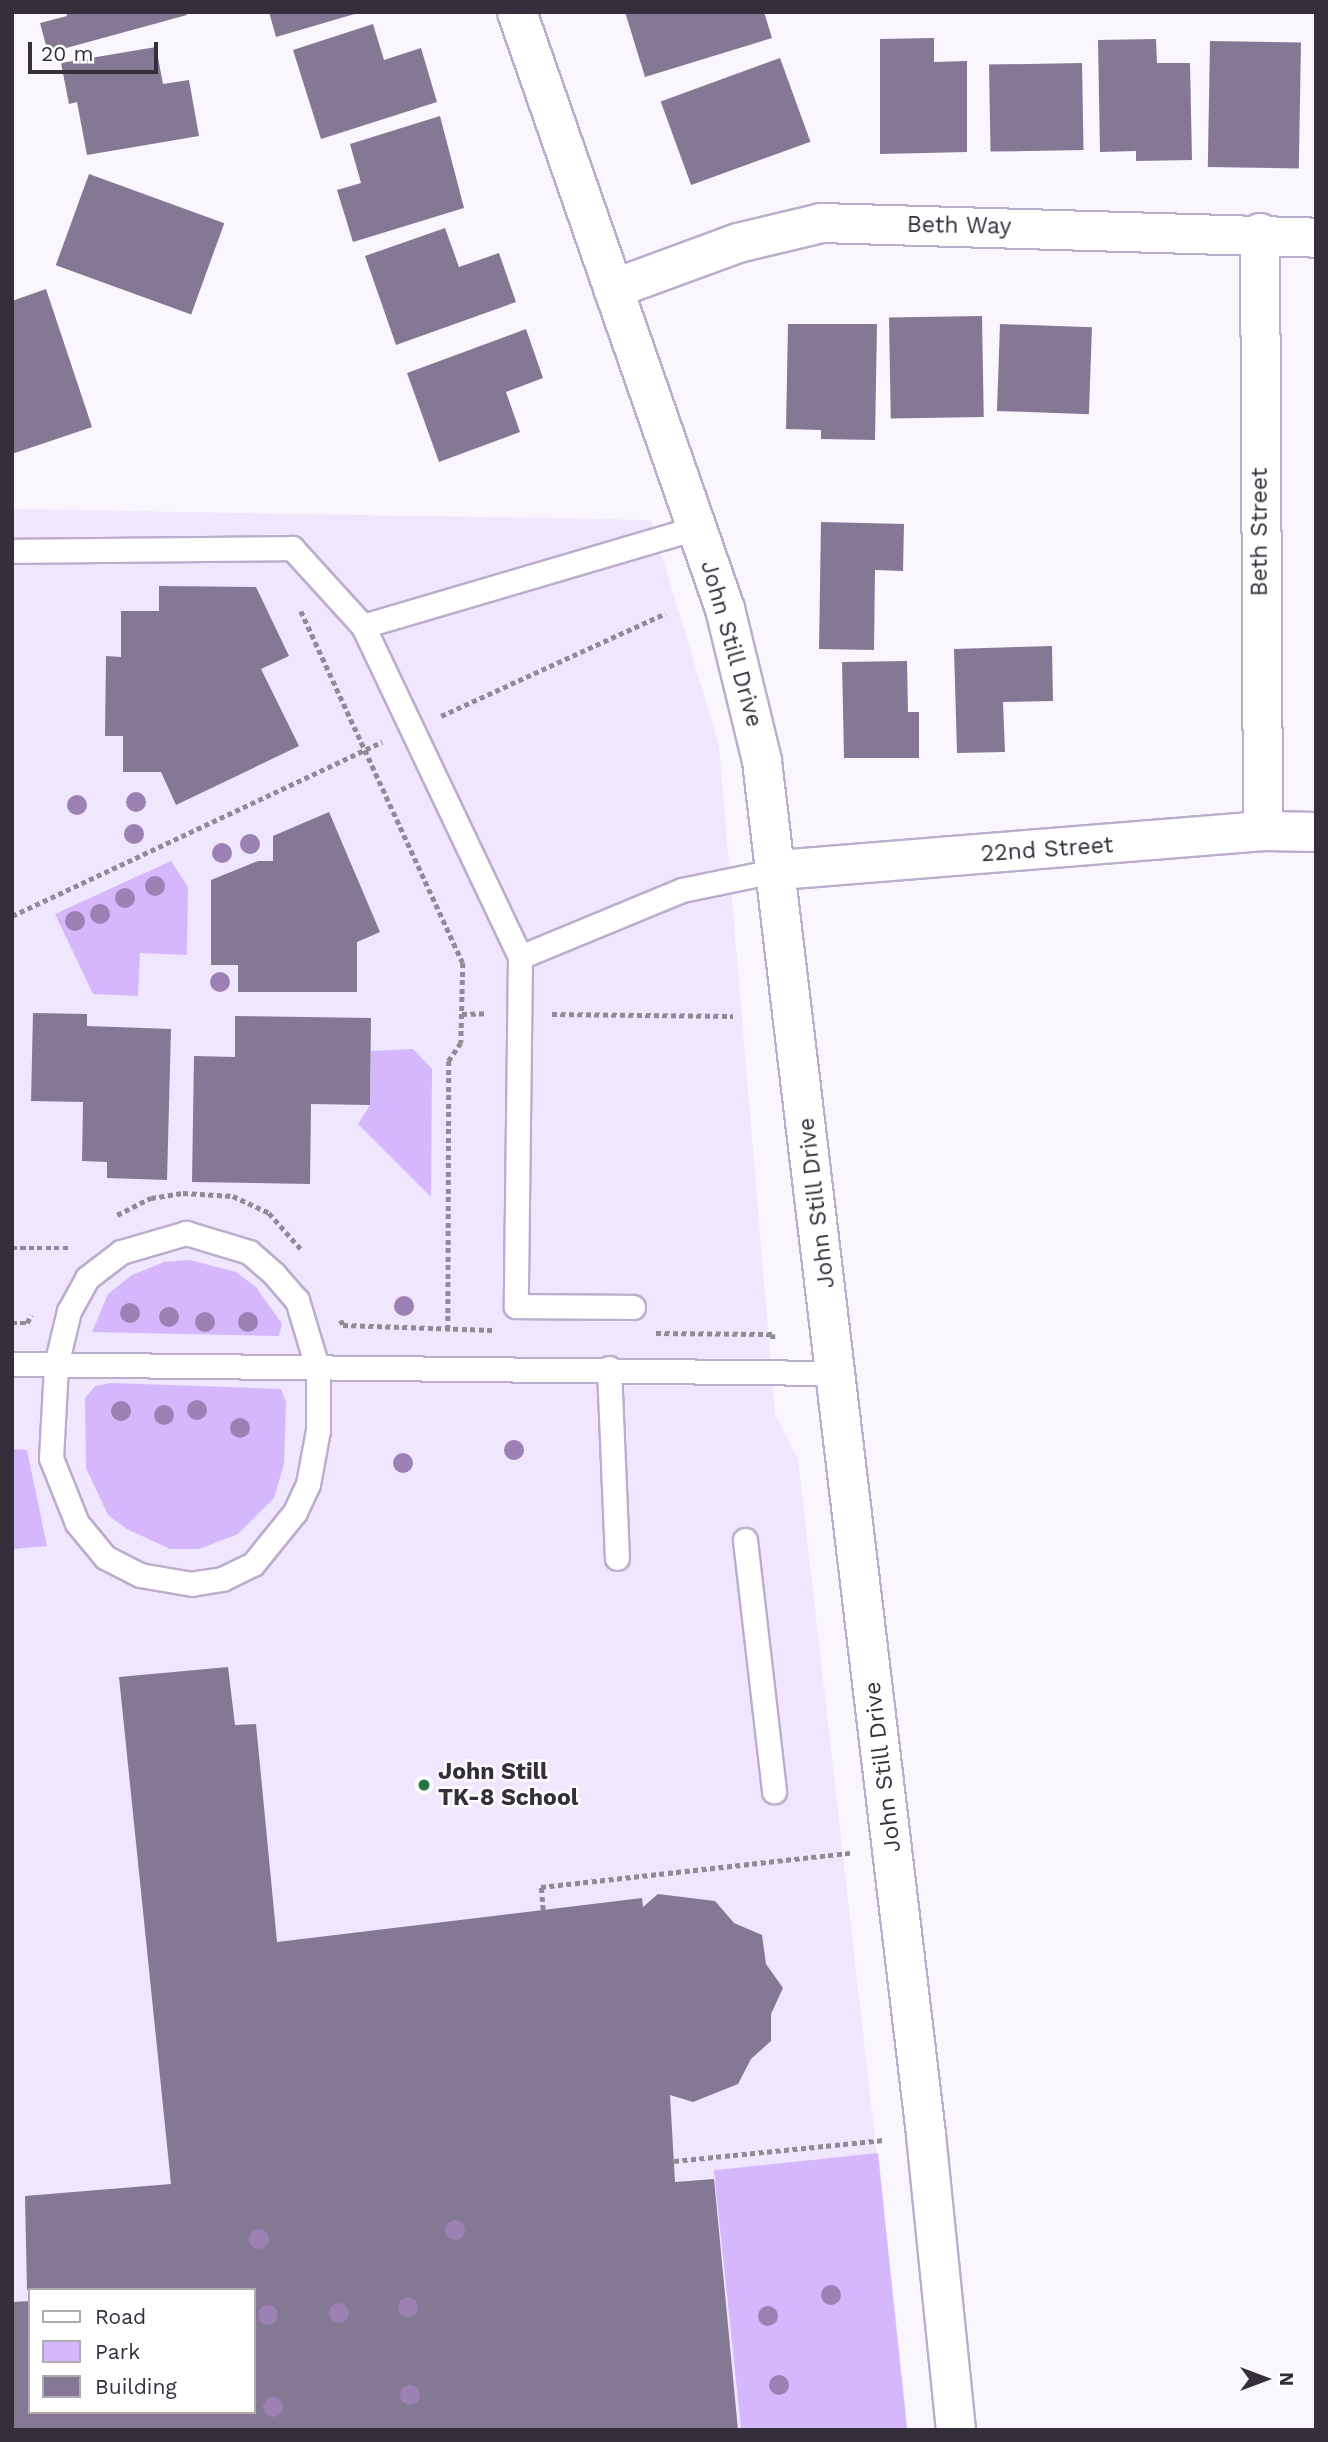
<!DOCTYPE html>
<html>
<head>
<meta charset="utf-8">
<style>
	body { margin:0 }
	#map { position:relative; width:1328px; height:2442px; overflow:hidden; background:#f9f6fd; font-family:"Work Sans",sans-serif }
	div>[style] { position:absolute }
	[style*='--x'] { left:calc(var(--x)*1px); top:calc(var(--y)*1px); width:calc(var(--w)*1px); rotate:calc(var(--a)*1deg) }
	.built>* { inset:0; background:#f0e6fe }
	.green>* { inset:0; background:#d5b7fd; transform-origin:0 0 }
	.building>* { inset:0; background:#847894; transform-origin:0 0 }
	.path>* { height:4.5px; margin-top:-2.25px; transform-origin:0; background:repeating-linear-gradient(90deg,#908c95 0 5px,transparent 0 8.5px) }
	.roads { filter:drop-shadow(2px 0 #bbaecd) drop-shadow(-2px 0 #bbaecd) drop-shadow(0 2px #bbaecd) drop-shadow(0 -2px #bbaecd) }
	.lane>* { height:23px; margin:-11.5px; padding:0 11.5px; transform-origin:11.5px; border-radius:11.5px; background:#fff }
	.street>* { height:38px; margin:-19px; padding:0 19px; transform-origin:19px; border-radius:19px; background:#fff }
	.secondary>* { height:38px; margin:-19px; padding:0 19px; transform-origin:19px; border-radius:19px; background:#fff }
	.trees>* { width:20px; height:20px; margin:-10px; border-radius:50%; background:#9c81b5 }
	.dots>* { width:19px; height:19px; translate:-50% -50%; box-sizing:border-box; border:4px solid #fff; border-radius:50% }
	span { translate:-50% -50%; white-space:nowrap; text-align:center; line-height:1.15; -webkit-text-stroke:5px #fff; paint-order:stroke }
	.street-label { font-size:23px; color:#342f3b }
	.poi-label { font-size:23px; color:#342f3b; font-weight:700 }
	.left { translate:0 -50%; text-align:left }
	.frame { position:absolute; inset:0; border:14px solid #342f3b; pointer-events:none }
	.legend { position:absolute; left:28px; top:2288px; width:228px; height:126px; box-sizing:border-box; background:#fff; border:2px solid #aeacb1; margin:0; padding:9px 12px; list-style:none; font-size:21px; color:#342f3b }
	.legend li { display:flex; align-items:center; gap:14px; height:35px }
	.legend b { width:35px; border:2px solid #aeacb1 }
	.north { position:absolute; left:1230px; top:2344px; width:70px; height:70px; -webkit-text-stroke:5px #fff; paint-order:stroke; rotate:90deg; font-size:19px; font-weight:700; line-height:28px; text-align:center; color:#342f3b }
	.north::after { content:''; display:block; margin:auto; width:24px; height:32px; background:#342f3b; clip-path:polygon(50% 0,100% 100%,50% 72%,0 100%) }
	.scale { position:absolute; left:28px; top:42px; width:130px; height:32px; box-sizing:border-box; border:4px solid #342f3b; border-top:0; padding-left:9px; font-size:21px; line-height:24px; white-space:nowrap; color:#342f3b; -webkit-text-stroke:5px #fff; paint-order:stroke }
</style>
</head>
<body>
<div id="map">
	<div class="built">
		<i style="clip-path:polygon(evenodd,12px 509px,651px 520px,719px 745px,775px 1414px,798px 1459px,908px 2430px,12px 2430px,12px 509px,30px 2290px,254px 2290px,254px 2412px,30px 2412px,30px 2290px)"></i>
	</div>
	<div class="green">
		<i style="clip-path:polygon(171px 861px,188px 887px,187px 955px,140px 953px,138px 996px,93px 994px,55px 914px)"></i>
		<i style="clip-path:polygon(413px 1049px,432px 1069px,431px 1197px,358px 1124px,370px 1105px,371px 1051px)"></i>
		<i style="clip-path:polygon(190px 1260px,236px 1272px,256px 1287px,282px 1324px,279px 1336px,92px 1332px,108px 1294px,132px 1275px,164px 1262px)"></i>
		<i style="clip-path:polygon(111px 1383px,281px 1389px,286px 1402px,284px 1464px,274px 1498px,238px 1534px,199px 1549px,170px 1549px,127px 1529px,108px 1515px,86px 1468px,85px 1398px,95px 1386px)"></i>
		<i style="clip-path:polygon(12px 1449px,27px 1450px,47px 1546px,12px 1549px)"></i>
		<i style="left:878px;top:2153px;width:279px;height:165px;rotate:84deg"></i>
	</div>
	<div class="building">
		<i style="clip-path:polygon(66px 12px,186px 12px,187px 15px,48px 53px,40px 23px,67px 16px)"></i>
		<i style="clip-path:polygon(269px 12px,358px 12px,358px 13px,276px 37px)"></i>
		<i style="clip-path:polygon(625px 12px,764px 12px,772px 38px,645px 77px)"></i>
		<i style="clip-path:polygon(373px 24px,384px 60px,421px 48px,437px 102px,321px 139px,293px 50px)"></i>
		<i style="clip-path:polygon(934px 38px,934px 62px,967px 61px,967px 152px,880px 154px,880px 39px)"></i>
		<i style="clip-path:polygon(1156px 39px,1157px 63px,1190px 63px,1192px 160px,1136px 161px,1136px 151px,1100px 152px,1098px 40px)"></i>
		<i style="left:1210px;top:41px;width:91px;height:126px;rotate:1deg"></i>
		<i style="clip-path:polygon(156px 47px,163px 84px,189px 80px,199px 136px,87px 155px,77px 102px,69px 104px,61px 63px)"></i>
		<i style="left:780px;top:58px;width:89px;height:127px;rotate:70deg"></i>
		<i style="left:1082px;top:63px;width:87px;height:93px;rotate:89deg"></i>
		<i style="clip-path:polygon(440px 116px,464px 208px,353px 242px,337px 190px,361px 183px,350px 144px)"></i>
		<i style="left:89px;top:174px;width:144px;height:97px;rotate:20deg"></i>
		<i style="clip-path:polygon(445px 228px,459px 267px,499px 253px,516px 302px,396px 345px,365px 256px)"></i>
		<i style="clip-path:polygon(46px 289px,92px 427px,12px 454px,12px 301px)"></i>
		<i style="left:982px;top:316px;width:101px;height:93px;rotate:89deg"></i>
		<i style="clip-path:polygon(788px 324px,877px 324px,875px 440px,821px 439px,821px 430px,786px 429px)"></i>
		<i style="left:1000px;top:324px;width:92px;height:87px;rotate:2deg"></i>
		<i style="clip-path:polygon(526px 329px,543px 378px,506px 392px,520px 432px,439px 462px,407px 373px)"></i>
		<i style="clip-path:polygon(821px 522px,904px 524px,903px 571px,875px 570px,874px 650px,819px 649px)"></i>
		<i style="clip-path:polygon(159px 586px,256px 587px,289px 656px,261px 669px,299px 746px,176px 805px,161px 772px,123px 772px,123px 736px,105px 736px,106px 656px,121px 657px,121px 611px,159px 611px)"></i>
		<i style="clip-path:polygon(1052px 646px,1053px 701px,1003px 702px,1005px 752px,957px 753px,954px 649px)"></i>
		<i style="clip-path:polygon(907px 661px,908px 712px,919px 712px,919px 758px,844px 758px,842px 662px)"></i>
		<i style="clip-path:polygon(329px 812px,380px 932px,357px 942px,357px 992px,238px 992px,238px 965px,211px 965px,211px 880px,258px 861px,273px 861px,273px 836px)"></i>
		<i style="clip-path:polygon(33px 1013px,87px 1014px,87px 1026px,171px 1029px,167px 1180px,107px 1178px,107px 1162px,82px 1161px,83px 1102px,31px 1101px)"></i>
		<i style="clip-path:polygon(235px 1016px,371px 1018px,370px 1105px,311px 1104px,310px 1184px,192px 1182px,194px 1056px,235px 1057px)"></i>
		<i style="clip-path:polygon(228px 1667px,235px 1725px,256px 1724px,277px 1942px,642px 1898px,643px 1907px,658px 1894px,715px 1901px,734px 1923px,762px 1935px,766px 1964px,783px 1988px,771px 2014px,771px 2041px,751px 2059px,738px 2084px,693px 2102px,670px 2095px,675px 2182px,714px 2179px,738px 2430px,12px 2430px,12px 2302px,30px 2301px,30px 2412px,254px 2412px,254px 2290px,27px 2290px,25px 2196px,171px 2184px,119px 1677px)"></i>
	</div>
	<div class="path">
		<i style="--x:301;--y:611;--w:387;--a:65.3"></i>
		<i style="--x:463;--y:963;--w:80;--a:91.4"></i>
		<i style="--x:461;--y:1043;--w:22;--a:124"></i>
		<i style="--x:449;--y:1061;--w:267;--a:90.2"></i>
		<i style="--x:441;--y:716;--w:247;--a:-24.6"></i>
		<i style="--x:12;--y:916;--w:409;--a:-25.2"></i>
		<i style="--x:462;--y:1014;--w:25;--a:-2"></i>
		<i style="--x:552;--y:1014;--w:181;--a:0.6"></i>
		<i style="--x:117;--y:1215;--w:38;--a:-27"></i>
		<i style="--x:151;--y:1198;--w:32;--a:-9"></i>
		<i style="--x:183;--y:1193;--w:50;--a:3.4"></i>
		<i style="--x:233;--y:1196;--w:40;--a:25"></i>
		<i style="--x:269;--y:1213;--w:48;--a:48.4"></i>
		<i style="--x:12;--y:1248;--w:56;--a:0"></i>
		<i style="--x:341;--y:1320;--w:5;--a:68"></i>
		<i style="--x:343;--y:1325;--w:150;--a:1.9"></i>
		<i style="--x:12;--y:1323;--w:15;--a:0"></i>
		<i style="--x:27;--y:1323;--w:9;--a:-63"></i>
		<i style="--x:656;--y:1333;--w:117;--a:0.5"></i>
		<i style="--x:773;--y:1334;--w:5;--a:90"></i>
		<i style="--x:543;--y:1910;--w:23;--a:-95"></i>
		<i style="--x:541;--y:1887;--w:311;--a:-6.3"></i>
		<i style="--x:674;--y:2161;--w:211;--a:-5.7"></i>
	</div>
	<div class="roads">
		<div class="lane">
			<i style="--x:12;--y:551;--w:280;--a:-0.6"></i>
			<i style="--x:292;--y:548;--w:105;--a:47.7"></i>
			<i style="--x:363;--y:626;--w:366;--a:64.6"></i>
			<i style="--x:520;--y:957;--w:349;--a:90.7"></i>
			<i style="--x:516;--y:1306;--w:117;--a:0.5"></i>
			<i style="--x:363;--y:626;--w:347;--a:-16.4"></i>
			<i style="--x:520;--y:957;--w:175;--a:-22.5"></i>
			<i style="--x:682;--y:890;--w:99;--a:-11.7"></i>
			<i style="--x:186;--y:1233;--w:66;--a:16.8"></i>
			<i style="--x:249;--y:1252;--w:33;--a:41"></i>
			<i style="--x:274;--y:1274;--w:35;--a:49"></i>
			<i style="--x:297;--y:1300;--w:73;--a:73.3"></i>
			<i style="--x:318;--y:1370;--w:60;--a:90"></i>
			<i style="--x:318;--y:1430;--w:55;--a:100.5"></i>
			<i style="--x:308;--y:1484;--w:31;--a:115"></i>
			<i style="--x:295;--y:1512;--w:67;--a:128.9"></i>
			<i style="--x:253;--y:1564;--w:34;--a:154"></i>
			<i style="--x:222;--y:1579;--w:30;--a:171"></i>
			<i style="--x:192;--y:1584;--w:53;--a:-170.2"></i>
			<i style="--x:140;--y:1575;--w:39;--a:-153"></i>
			<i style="--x:105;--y:1557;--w:44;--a:-129.5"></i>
			<i style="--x:77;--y:1523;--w:70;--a:-111.8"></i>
			<i style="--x:51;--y:1458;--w:93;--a:-86.9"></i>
			<i style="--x:56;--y:1365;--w:56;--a:-76.5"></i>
			<i style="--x:69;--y:1311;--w:38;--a:-61"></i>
			<i style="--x:87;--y:1278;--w:43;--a:-37.4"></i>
			<i style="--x:121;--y:1252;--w:68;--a:-16.3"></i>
			<i style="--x:12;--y:1364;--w:825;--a:0.63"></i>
			<i style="--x:609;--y:1368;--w:190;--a:87.6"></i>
			<i style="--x:745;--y:1540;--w:253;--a:83.4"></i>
		</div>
		<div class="street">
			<i style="--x:1260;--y:233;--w:598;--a:89.71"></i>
			<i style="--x:613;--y:289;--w:133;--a:-20.2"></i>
			<i style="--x:738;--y:243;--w:85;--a:-13.5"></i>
			<i style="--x:821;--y:223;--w:495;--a:1.7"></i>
			<i style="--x:779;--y:870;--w:486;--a:-4.6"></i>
			<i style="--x:1263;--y:831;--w:53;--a:1.1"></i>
		</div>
		<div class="secondary">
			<i style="--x:517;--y:12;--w:632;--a:70.79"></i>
			<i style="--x:725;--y:609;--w:156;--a:76.3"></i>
			<i style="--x:762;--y:761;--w:1384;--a:83.19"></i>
			<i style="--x:926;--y:2135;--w:297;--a:84.2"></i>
		</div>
	</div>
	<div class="trees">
		<i style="left:136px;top:802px"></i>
		<i style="left:77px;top:805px"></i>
		<i style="left:134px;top:834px"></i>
		<i style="left:250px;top:844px"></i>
		<i style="left:222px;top:853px"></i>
		<i style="left:155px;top:886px"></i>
		<i style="left:125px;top:898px"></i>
		<i style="left:100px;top:914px"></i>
		<i style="left:75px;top:921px"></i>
		<i style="left:220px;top:982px"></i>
		<i style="left:404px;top:1306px"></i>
		<i style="left:130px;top:1313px"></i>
		<i style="left:169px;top:1317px"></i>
		<i style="left:205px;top:1322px"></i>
		<i style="left:248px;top:1322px"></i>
		<i style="left:197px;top:1410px"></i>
		<i style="left:121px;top:1411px"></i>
		<i style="left:164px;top:1415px"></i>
		<i style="left:240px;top:1428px"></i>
		<i style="left:514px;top:1450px"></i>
		<i style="left:403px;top:1463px"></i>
		<i style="left:455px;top:2230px"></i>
		<i style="left:259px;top:2239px"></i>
		<i style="left:831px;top:2295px"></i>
		<i style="left:408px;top:2307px"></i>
		<i style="left:339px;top:2313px"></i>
		<i style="left:268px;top:2315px"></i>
		<i style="left:768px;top:2316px"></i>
		<i style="left:779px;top:2385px"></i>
		<i style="left:410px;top:2395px"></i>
		<i style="left:273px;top:2407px"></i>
	</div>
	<div class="dots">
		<i style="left:424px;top:1785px;background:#247647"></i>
	</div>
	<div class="street-label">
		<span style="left:959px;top:226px;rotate:1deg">Beth Way</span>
		<span style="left:1260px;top:532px;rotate:-90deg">Beth Street</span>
		<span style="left:731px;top:644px;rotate:74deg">John Still Drive</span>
		<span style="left:1047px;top:850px;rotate:-4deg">22nd Street</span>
		<span style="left:817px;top:1203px;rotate:-97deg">John Still Drive</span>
		<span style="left:883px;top:1767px;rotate:-97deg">John Still Drive</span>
	</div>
	<div class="poi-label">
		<span class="left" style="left:438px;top:1785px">John Still<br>TK-8 School</span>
	</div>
	<div class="frame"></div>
	<ul class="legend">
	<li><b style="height:9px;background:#fff"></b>Road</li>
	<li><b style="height:19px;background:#d5b7fd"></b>Park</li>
	<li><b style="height:19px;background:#847894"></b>Building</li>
	</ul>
	<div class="north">N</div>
	<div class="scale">20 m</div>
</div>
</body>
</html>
